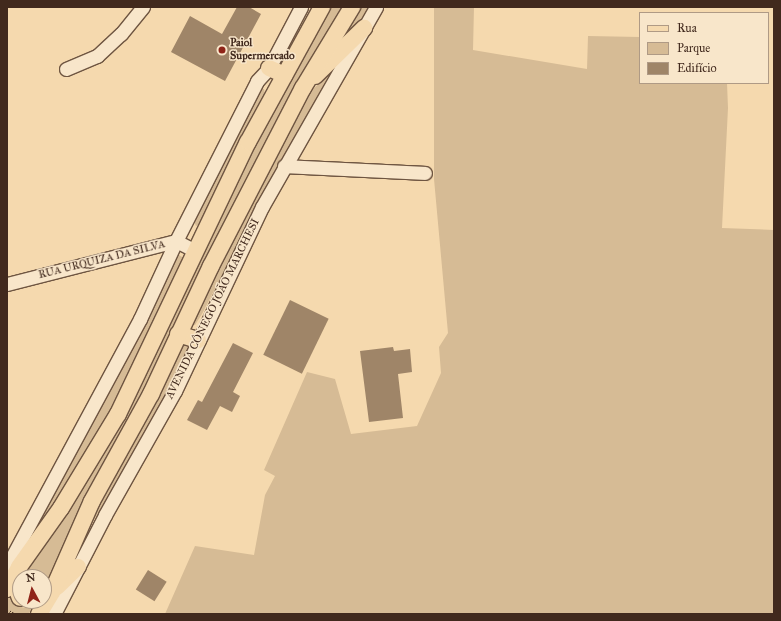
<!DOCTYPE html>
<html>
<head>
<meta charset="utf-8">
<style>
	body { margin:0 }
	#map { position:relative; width:781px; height:621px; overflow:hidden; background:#f5d9ae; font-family:"IM FELL Great Primer",serif }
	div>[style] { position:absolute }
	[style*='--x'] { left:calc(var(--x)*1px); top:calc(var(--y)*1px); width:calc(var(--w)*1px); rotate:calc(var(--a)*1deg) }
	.green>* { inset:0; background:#d6bb95 }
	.building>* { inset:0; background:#9f8568; transform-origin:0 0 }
	.path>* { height:2px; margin-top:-1px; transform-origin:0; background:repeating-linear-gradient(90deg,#41291d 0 1px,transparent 0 3px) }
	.roads { filter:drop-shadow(1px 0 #6e5541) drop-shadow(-1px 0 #6e5541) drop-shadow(0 1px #6e5541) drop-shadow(0 -1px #6e5541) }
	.minor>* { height:13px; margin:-6.5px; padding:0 6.5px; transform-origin:6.5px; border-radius:6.5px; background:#f8e6ca }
	.major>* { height:16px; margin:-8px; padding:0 8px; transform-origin:8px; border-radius:8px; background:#f5d9ae }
	.dots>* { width:11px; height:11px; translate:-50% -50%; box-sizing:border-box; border:2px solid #f8e6ca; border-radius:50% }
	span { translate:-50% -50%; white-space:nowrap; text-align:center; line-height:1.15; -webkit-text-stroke:3px #f8e6ca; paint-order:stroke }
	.poi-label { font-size:11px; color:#41291d; font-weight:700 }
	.left { translate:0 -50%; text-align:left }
	.street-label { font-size:11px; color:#41291d }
	.frame { position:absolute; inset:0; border:8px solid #41291d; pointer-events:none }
	.legend { position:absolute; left:639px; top:12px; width:130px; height:72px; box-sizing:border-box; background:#f8e6ca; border:1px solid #af9a85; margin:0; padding:5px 7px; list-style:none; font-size:12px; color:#41291d }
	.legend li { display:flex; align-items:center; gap:8px; height:20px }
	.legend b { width:20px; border:1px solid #af9a85 }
	.north { position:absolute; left:12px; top:569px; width:40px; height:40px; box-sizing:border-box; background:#f8e6ca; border:1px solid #af9a85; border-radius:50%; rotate:353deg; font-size:11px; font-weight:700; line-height:16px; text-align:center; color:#41291d }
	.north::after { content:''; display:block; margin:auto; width:14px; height:18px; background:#8f2418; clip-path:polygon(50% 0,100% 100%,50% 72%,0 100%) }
</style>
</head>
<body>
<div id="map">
	<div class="green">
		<i style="clip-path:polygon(330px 7px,342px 7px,300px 82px,113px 457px,71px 527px,51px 580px,44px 589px,44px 577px,21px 577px)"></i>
		<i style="clip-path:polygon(357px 7px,368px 7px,359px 23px,329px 58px)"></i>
		<i style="clip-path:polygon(434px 7px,474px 7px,473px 50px,587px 69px,588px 36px,640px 37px,640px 83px,727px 83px,728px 108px,722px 228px,774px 230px,774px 614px,165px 614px,195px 546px,254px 555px,265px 495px,275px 476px,264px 470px,307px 372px,335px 379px,351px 434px,417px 426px,441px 373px,439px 347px,448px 333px,434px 179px)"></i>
		<i style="clip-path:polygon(330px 73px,267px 188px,202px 314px,195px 325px,192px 325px,240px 217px,311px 91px)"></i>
		<i style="clip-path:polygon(259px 89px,264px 89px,265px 95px,202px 223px,196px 226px,193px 219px)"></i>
		<i style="clip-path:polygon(179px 255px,185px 259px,124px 388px,55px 507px,19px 552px,101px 407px,175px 256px)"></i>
		<i style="clip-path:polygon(179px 343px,190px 345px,171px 386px,129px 464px,80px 542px)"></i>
		<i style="clip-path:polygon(8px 597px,21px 607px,31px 609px,29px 614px,7px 614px)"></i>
	</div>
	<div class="building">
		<i style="clip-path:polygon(237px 7px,249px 7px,261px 14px,225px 81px,171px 52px,190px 16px,222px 34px)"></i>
		<i style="left:290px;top:300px;width:43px;height:61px;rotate:26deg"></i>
		<i style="clip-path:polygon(233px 343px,253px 353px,233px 392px,240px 396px,232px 412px,220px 406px,207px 430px,187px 420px,198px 400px,202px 402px)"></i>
		<i style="clip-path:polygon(393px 347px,394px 351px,410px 349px,412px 372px,398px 374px,403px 418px,369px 422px,360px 351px)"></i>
		<i style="left:148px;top:570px;width:22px;height:23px;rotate:32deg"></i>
	</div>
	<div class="path">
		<i style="--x:7;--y:610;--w:8;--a:30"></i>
	</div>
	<div class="roads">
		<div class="minor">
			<i style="--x:66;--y:69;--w:34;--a:-23"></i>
			<i style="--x:97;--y:56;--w:33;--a:-43"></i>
			<i style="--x:121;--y:34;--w:35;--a:-51"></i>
			<i style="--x:284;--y:166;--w:141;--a:2.8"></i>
			<i style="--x:7;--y:284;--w:174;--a:-14.3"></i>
			<i style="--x:176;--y:241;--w:22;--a:27"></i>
			<i style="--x:7;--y:566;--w:281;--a:-61.7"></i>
			<i style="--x:140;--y:319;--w:86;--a:-65.2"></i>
			<i style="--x:176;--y:241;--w:179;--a:-63.1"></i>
			<i style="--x:257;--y:81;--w:18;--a:-47"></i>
			<i style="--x:269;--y:68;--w:69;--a:-62.3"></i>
			<i style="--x:54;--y:614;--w:111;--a:-62.7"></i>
			<i style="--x:105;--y:515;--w:142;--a:-60.6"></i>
			<i style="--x:175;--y:391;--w:204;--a:-64.7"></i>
			<i style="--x:262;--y:207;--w:230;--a:-60.3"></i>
		</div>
		<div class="major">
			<i style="--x:269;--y:68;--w:17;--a:24"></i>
			<i style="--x:315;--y:76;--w:69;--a:-44.4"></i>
			<i style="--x:178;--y:334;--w:21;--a:17"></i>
			<i style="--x:13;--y:579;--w:20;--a:70"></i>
			<i style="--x:57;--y:587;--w:29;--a:-44"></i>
			<i style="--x:7;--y:589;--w:25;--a:-61"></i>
			<i style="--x:19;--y:567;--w:72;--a:-54.6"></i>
			<i style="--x:61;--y:508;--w:110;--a:-58.8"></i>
			<i style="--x:118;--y:414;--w:301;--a:-64.5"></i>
			<i style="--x:248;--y:142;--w:154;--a:-61.3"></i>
			<i style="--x:39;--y:614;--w:26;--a:-59"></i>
			<i style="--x:52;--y:592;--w:99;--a:-66.3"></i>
			<i style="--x:92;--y:501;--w:122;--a:-61.1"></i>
			<i style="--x:151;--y:394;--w:141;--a:-64.9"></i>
			<i style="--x:211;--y:266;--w:200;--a:-62.7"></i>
			<i style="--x:303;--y:88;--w:95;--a:-58.8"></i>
		</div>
	</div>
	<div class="dots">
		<i style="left:222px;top:50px;background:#8f2418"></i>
	</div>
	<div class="poi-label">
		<span class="left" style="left:230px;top:50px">Paiol<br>Supermercado</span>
	</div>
	<div class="street-label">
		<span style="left:102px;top:260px;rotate:-14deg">RUA URQUIZA DA SILVA</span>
		<span style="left:213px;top:309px;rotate:-64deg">AVENIDA CÔNEGO JOÃO MARCHESI</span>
	</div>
	<div class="frame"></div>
	<ul class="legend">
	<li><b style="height:5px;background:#f5d9ae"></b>Rua</li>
	<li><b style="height:11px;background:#d6bb95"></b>Parque</li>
	<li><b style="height:11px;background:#9f8568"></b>Edifício</li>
	</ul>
	<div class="north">N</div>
</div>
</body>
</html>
